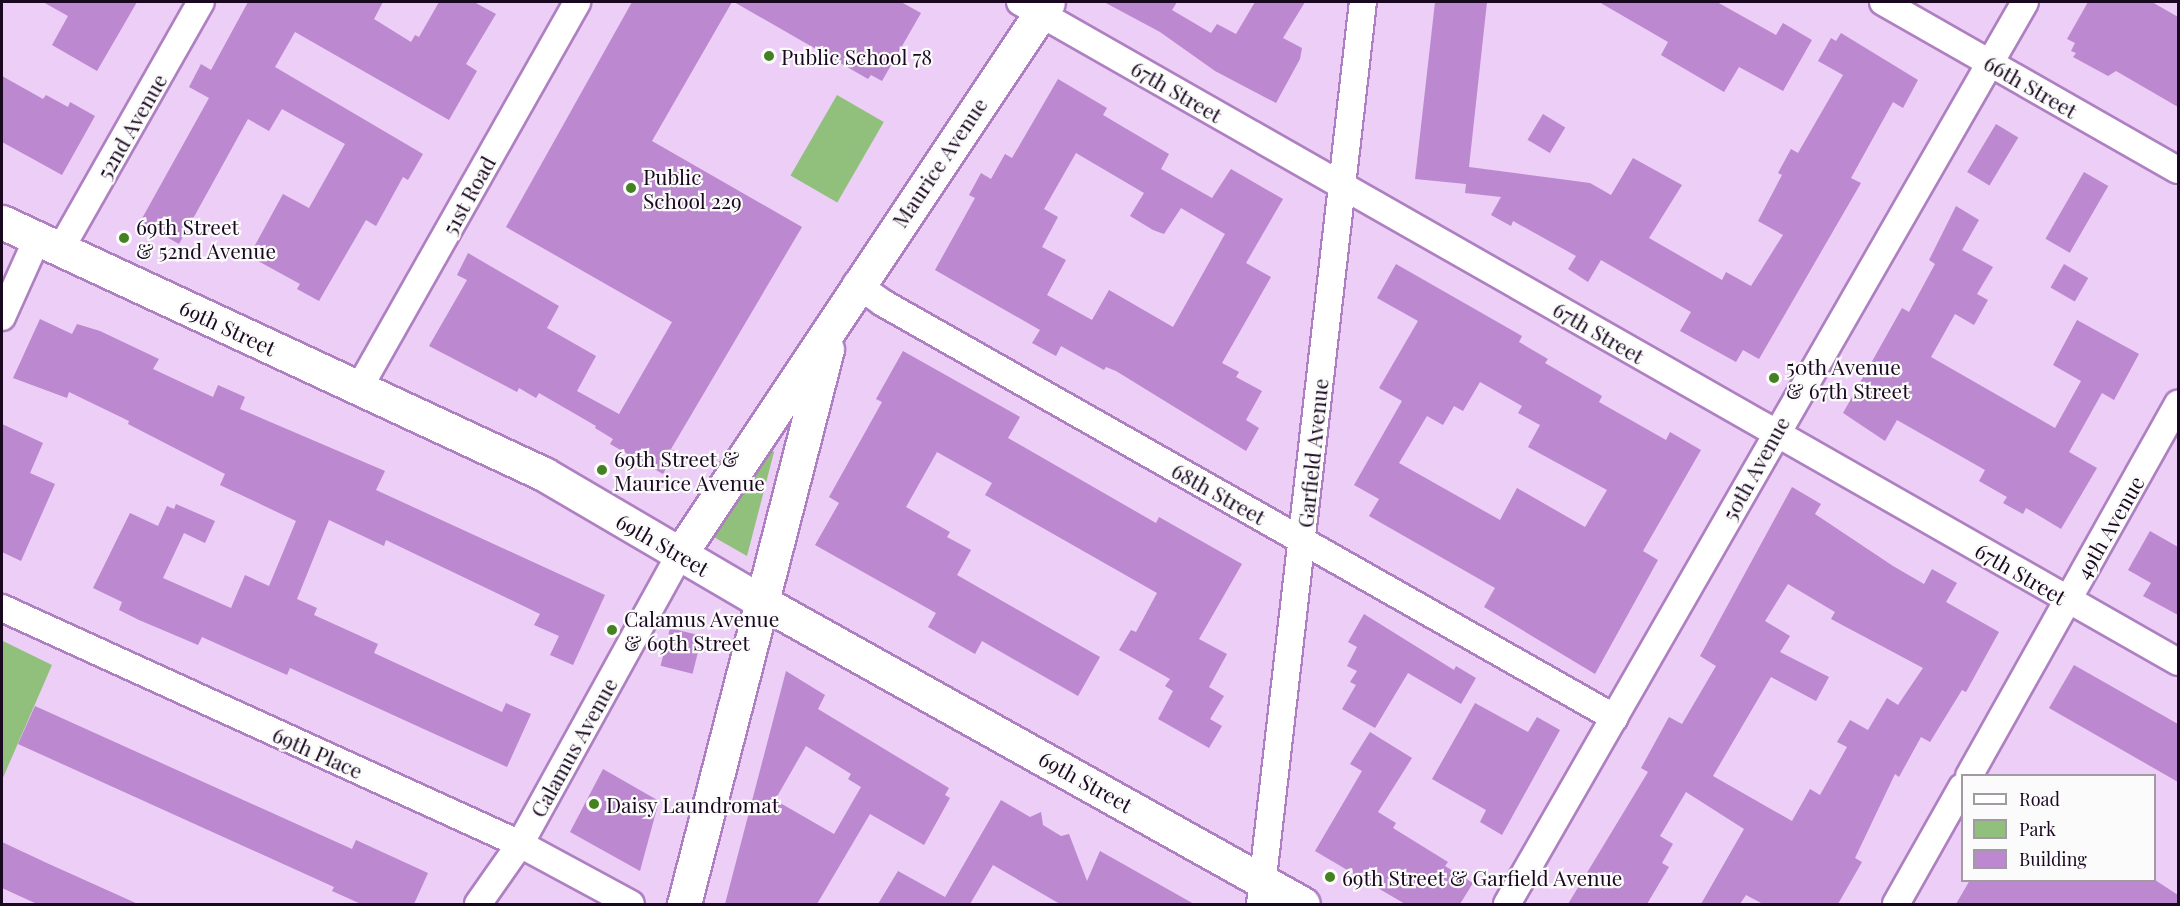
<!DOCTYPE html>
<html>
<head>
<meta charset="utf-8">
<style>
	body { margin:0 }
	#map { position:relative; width:2180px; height:906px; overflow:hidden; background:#eccef7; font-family:"Playfair Display",serif }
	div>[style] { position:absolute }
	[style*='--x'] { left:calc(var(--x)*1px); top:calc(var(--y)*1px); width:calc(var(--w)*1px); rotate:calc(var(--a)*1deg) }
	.green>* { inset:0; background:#91c07d; transform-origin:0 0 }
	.building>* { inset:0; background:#bc88cf; transform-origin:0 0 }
	.roads { filter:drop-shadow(2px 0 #af80c1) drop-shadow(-2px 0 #af80c1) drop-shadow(0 2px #af80c1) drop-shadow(0 -2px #af80c1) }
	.minor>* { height:26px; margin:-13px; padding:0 13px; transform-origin:13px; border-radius:13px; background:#fff }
	.tertiary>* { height:33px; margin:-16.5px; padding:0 16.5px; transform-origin:16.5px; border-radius:16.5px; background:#fff }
	.dots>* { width:16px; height:16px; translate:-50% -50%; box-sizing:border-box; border:3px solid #fbfbfb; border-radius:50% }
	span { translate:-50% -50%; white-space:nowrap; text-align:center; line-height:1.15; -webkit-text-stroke:4.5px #fbfbfb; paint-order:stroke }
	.poi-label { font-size:21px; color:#1a0820 }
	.left { translate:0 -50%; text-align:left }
	.street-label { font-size:21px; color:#1a0820 }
	.frame { position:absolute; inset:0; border:3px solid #1a0820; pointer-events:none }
	.legend { position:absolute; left:1961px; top:774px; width:195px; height:108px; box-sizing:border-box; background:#fbfbfb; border:2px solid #a19aa3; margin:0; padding:8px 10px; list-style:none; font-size:18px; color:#1a0820 }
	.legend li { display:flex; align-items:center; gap:12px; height:30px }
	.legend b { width:30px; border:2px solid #a19aa3 }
</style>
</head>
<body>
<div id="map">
	<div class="green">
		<i style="left:837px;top:95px;width:54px;height:93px;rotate:30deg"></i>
		<i style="clip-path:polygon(768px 446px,774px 452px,747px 556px,712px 536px)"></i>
		<i style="clip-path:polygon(3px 641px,52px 665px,2px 780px,2px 644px)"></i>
	</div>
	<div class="building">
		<i style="clip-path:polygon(43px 2px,137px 2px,97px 71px,52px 45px,68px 16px)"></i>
		<i style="clip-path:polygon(248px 2px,383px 2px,374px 19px,411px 42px,415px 35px,419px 37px,439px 2px,474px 2px,496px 14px,466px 64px,477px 71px,449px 120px,295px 32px,275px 67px,423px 154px,408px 180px,403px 177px,376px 226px,366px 220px,319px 301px,297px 289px,300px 284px,249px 256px,283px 194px,309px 208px,345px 144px,282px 109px,269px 131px,248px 119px,179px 244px,140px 222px,209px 98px,189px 87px,201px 64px,211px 70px)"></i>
		<i style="clip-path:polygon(632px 2px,732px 2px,652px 141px,802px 227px,671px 449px,675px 451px,663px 474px,610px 444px,613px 439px,595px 428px,596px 426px,539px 393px,536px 398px,519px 388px,517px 392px,429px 346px,467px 280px,457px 275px,468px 253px,559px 306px,547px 328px,596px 356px,577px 391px,619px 414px,672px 322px,506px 227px)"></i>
		<i style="clip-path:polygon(734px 2px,901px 2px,921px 13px,882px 81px,871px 75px,868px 79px)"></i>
		<i style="clip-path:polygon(1104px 2px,1177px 2px,1172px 10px,1211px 33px,1217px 24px,1236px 34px,1255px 2px,1305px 2px,1283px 38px,1302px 48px,1300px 59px,1276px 103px,1215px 71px,1160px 32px)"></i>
		<i style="clip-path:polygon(1435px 2px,1487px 2px,1469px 167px,1590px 183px,1611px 195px,1633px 158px,1682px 185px,1649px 238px,1722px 280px,1726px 272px,1751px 286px,1783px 235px,1758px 221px,1782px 175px,1778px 173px,1791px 149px,1798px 153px,1843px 75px,1818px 61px,1831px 38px,1836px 41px,1841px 33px,1918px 80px,1903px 108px,1893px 102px,1851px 178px,1861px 183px,1759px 359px,1743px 350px,1736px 362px,1680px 331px,1691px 312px,1601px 260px,1588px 282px,1568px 269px,1576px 256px,1513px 221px,1511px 226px,1491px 215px,1501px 197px,1465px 193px,1466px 184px,1415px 179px)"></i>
		<i style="clip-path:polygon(1599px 2px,1717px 2px,1776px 35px,1783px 23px,1812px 40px,1783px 91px,1739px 67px,1724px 92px,1661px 55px,1668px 42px)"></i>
		<i style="clip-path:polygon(2088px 2px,2152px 2px,2178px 17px,2178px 107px,2116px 71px,2108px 76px,2073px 57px,2076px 53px,2071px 51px,2075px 43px,2067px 39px)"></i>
		<i style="clip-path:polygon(2px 76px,43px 99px,46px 95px,68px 107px,70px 102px,95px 116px,62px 175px,2px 142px)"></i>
		<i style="clip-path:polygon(evenodd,1058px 79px,1107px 108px,1103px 115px,1169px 154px,1161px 169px,1212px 198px,1231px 169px,1283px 199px,1246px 263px,1271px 277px,1222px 363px,1239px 372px,1236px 377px,1262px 391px,1246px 420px,1259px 428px,1246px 451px,1116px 371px,1106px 367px,1104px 370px,1061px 346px,1056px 356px,1032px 343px,1040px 330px,935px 270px,975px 198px,969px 195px,981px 173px,991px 179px,1005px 154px,1012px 158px,1058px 79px,1076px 153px,1144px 193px,1130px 216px,1153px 230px,1164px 234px,1181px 208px,1225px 234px,1173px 327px,1109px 290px,1092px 320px,1047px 295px,1066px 260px,1042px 247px,1058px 217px,1044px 209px,1076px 153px)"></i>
		<i style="left:1543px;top:114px;width:26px;height:30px;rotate:31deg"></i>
		<i style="left:1996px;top:124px;width:26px;height:56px;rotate:31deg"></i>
		<i style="left:2084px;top:172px;width:28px;height:77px;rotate:30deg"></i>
		<i style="clip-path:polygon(1956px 206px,1979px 220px,1962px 250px,1993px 267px,1977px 294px,1988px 300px,1974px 325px,1955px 314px,1931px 357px,2055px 428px,2081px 381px,2053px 365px,2077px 320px,2139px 354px,2114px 400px,2102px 393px,2069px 452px,2097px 468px,2061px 529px,2026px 508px,2023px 514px,2003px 503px,2007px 497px,1979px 481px,1985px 470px,1897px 420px,1885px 441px,1843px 413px,1902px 308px,1909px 312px,1935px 264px,1929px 260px)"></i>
		<i style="clip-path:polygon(evenodd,1396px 264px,1522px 336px,1519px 342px,1548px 359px,1545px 363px,1602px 396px,1599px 402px,1666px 440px,1670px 432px,1701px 450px,1643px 551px,1658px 560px,1595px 674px,1484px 607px,1495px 588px,1369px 516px,1379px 499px,1354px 485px,1402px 401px,1379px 388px,1418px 321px,1377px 298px,1396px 264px,1480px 382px,1522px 406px,1518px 413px,1540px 425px,1528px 447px,1607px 490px,1585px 527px,1517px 488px,1500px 520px,1399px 463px,1427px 416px,1443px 425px,1454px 406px,1463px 411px,1480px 382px)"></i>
		<i style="left:2064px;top:264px;width:28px;height:27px;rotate:30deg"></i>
		<i style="clip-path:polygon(40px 319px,72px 334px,77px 324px,100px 331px,159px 359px,153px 369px,213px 397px,218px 385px,245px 397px,240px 409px,385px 471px,376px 490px,605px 595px,573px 665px,550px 655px,559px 636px,534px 625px,540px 614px,386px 540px,384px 546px,329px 520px,297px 599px,317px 608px,314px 615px,378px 644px,374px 653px,502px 712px,506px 703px,531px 714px,507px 767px,290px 668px,287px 675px,202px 637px,198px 645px,139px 620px,119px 610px,122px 602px,93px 588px,130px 513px,158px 526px,167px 506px,174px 509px,176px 504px,215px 521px,205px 543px,184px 533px,163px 578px,231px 608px,245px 575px,269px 586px,296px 521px,220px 485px,225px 474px,128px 424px,129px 421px,69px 392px,67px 398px,13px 378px)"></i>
		<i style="clip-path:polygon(903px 351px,1020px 417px,1008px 438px,1156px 523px,1159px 517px,1242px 564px,1199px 639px,1227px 654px,1209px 687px,1224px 696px,1210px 719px,1222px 726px,1209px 748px,1158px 719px,1173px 691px,1165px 686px,1170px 679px,1119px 650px,1131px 630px,1136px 632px,1157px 593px,985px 495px,992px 483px,937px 452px,906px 507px,950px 532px,947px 537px,971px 550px,957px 575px,1100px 657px,1078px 696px,982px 641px,975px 654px,928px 627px,936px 613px,815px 545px,839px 503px,829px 497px,882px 402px,876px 399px)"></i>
		<i style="clip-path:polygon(2px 424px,43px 443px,30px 473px,55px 484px,21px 561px,2px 552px)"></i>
		<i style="clip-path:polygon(evenodd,1792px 487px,1821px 504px,1815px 514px,1893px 566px,1924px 584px,1932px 569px,1957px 583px,1946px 602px,1999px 632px,1966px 692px,1962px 690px,1930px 742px,1921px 737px,1899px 777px,1895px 774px,1855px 858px,1862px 862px,1838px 904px,1763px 904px,1746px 895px,1740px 904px,1701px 904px,1744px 829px,1686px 792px,1660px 836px,1673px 844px,1662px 863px,1669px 867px,1647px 904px,1568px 904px,1648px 772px,1641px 768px,1669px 717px,1682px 724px,1716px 666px,1700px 656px,1792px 487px,1788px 584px,1835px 612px,1831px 619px,1923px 668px,1898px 705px,1887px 698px,1868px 730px,1850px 720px,1837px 742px,1847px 747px,1820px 795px,1810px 789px,1792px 821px,1713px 776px,1771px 677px,1816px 701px,1829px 677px,1780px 652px,1790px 636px,1765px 621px,1788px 584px)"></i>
		<i style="clip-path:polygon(2150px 531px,2178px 547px,2178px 615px,2143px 596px,2151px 583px,2128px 570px)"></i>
		<i style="clip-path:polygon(1364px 614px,1454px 670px,1456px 666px,1476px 678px,1461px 704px,1408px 673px,1375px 728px,1342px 709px,1356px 685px,1350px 682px,1357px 671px,1347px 666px,1357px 647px,1348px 642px)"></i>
		<i style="left:670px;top:628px;width:33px;height:39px;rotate:14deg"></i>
		<i style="clip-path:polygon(2074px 665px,2178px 724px,2178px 782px,2049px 708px)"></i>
		<i style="clip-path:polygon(evenodd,786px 671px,825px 695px,818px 709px,949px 788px,945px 795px,950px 798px,924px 845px,870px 814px,817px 904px,725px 904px,786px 671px,806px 746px,851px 774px,848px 779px,861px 787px,834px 834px,775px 800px,806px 746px)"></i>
		<i style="clip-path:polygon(1475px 703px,1528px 732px,1537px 717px,1560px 730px,1502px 835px,1480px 822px,1486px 810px,1432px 779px)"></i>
		<i style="clip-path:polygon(35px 706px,352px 849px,356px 840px,428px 873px,414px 904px,361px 904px,332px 891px,334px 887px,18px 744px)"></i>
		<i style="clip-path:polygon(1370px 732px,1412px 758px,1378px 812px,1396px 823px,1393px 828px,1448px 862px,1445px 866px,1473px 883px,1460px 904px,1405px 904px,1315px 851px,1362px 771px,1350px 764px)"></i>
		<i style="clip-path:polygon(603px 769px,659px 801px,640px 871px,570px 832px)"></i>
		<i style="clip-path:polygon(1001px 800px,1030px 817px,1041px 812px,1043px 825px,1061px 836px,1069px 834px,1087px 881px,1100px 851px,1194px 904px,1060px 904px,993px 865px,970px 904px,878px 904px,898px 871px,945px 897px)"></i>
		<i style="clip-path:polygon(2px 842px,49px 864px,138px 904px,37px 904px,2px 888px)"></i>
		<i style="clip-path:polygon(1970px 880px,2155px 880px,2178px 895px,2178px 904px,1956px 904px)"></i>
	</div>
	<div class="roads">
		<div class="minor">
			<i style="--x:1020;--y:2;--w:1333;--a:29.68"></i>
			<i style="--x:1883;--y:2;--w:339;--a:29.7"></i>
			<i style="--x:60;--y:250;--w:285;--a:-60.4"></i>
			<i style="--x:856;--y:284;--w:33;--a:35"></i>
			<i style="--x:883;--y:303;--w:841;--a:29.55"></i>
			<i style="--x:2;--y:317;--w:85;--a:-65.8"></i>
			<i style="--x:359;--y:388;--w:443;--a:-60.5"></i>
			<i style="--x:2;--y:608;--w:569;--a:24.49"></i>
			<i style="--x:520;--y:844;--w:126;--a:28.4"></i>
			<i style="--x:1969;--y:776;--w:427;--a:-60.7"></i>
			<i style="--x:478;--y:904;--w:73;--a:-55"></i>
			<i style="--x:520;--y:844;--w:331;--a:-61.1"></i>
			<i style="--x:1260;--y:904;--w:908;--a:-83.49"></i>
			<i style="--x:1507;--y:904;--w:1040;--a:-60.13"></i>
			<i style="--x:1896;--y:904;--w:134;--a:-60.6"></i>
		</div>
		<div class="tertiary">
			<i style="--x:2;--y:222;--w:598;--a:24.94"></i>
			<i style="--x:544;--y:474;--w:255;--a:30.4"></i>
			<i style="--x:764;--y:603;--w:617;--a:29.18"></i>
			<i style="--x:680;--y:554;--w:663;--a:-56.31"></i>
			<i style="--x:684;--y:904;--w:573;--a:-75.55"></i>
		</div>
	</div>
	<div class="dots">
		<i style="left:769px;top:56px;background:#448221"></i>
		<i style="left:631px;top:188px;background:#448221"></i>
		<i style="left:124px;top:238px;background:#448221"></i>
		<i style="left:1774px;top:378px;background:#448221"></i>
		<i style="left:602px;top:470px;background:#448221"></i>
		<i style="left:612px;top:630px;background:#448221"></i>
		<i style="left:594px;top:804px;background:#448221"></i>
		<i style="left:1330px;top:877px;background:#448221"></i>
	</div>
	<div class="poi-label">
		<span class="left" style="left:781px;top:56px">Public School 78</span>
		<span class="left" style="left:643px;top:188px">Public<br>School 229</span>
		<span class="left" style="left:136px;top:238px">69th Street<br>&amp; 52nd Avenue</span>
		<span class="left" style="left:1786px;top:378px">50th Avenue<br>&amp; 67th Street</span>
		<span class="left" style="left:614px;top:470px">69th Street &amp;<br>Maurice Avenue</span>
		<span class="left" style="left:624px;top:630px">Calamus Avenue<br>&amp; 69th Street</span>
		<span class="left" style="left:606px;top:804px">Daisy Laundromat</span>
		<span class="left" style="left:1342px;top:877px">69th Street &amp; Garfield Avenue</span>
	</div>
	<div class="street-label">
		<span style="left:2031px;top:86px;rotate:30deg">66th Street</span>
		<span style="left:1177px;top:91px;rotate:30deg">67th Street</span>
		<span style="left:131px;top:126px;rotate:-60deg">52nd Avenue</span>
		<span style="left:939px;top:162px;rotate:-56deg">Maurice Avenue</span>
		<span style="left:468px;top:195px;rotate:-61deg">51st Road</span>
		<span style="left:228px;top:327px;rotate:25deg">69th Street</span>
		<span style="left:1599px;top:332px;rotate:30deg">67th Street</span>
		<span style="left:1312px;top:453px;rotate:-84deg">Garfield Avenue</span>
		<span style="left:1755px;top:468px;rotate:-61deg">50th Avenue</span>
		<span style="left:1219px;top:493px;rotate:29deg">68th Street</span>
		<span style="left:2109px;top:527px;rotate:-60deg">49th Avenue</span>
		<span style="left:663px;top:544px;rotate:30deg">69th Street</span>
		<span style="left:2021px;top:573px;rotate:30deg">67th Street</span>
		<span style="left:573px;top:747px;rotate:-61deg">Calamus Avenue</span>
		<span style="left:318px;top:752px;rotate:24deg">69th Place</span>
		<span style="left:1086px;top:781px;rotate:29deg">69th Street</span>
	</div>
	<div class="frame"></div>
	<ul class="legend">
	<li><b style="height:8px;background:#fff"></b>Road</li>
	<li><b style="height:16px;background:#91c07d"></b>Park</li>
	<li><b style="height:16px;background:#bc88cf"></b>Building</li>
	</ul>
</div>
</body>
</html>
